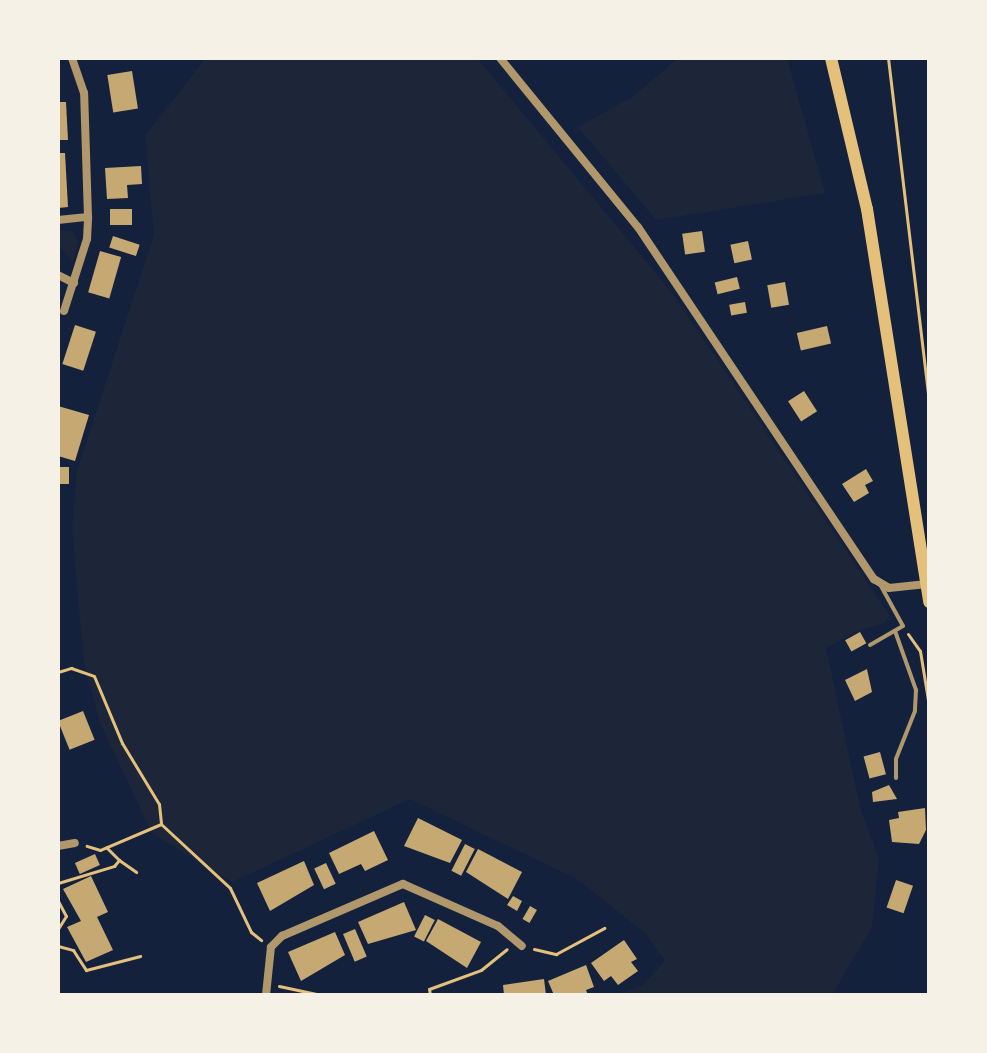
<!DOCTYPE html>
<html>
<head>
<meta charset="utf-8">
<style>
	body { margin:0 }
	#map { position:relative; width:987px; height:1053px; overflow:hidden; background:#14213d; font-family:Rubik,sans-serif }
	div>[style] { position:absolute }
	[style*='--x'] { left:calc(var(--x)*1px); top:calc(var(--y)*1px); width:calc(var(--w)*1px); rotate:calc(var(--a)*1deg) }
	.green>* { inset:0; background:#1d2539 }
	.building>* { inset:0; background:#c6a872; transform-origin:0 0 }
	.path>* { height:3px; margin:-1.5px; padding:0 1.5px; transform-origin:1.5px; border-radius:1.5px; background:#e5c07b }
	.service>* { height:4px; margin:-2px; padding:0 2px; transform-origin:2px; border-radius:2px; background:#b1986c }
	.minor>* { height:8px; margin:-4px; padding:0 4px; transform-origin:4px; border-radius:4px; background:#b1986c }
	.secondary>* { height:12px; margin:-6px; padding:0 6px; transform-origin:6px; border-radius:6px; background:#e5c07b }
	span { translate:-50% -50%; white-space:nowrap; text-align:center; line-height:1.15; -webkit-text-stroke:8px #f6f1e7; paint-order:stroke }
	.frame { position:absolute; inset:0; border:60px solid #f6f1e7; pointer-events:none }
</style>
</head>
<body>
<div id="map">
	<div class="green">
		<i style="clip-path:polygon(206px 58px,477px 58px,673px 294px,890px 616px,883px 624px,862px 629px,826px 648px,860px 807px,879px 859px,872px 927px,832px 995px,619px 995px,642px 986px,665px 961px,645px 933px,577px 879px,410px 799px,232px 882px,152px 833px,100px 723px,84px 663px,72px 527px,77px 471px,154px 235px,145px 136px)"></i>
		<i style="clip-path:polygon(678px 58px,787px 58px,825px 193px,656px 220px,578px 127px,634px 96px)"></i>
		<i style="clip-path:polygon(58px 231px,72px 231px,78px 241px,73px 262px,58px 245px)"></i>
	</div>
	<div class="building">
		<i style="left:132px;top:71px;width:38px;height:25px;rotate:81deg"></i>
		<i style="clip-path:polygon(58px 102px,66px 102px,68px 140px,58px 140px)"></i>
		<i style="clip-path:polygon(58px 153px,65px 153px,68px 207px,58px 208px)"></i>
		<i style="clip-path:polygon(141px 166px,142px 184px,127px 185px,128px 198px,107px 199px,105px 168px)"></i>
		<i style="left:132px;top:209px;width:16px;height:22px;rotate:90deg"></i>
		<i style="left:702px;top:231px;width:21px;height:20px;rotate:82deg"></i>
		<i style="left:113px;top:236px;width:28px;height:12px;rotate:18deg"></i>
		<i style="left:748px;top:241px;width:19px;height:18px;rotate:78deg"></i>
		<i style="left:100px;top:251px;width:22px;height:43px;rotate:16deg"></i>
		<i style="left:737px;top:277px;width:12px;height:23px;rotate:76deg"></i>
		<i style="left:785px;top:282px;width:23px;height:18px;rotate:80deg"></i>
		<i style="left:745px;top:302px;width:11px;height:16px;rotate:80deg"></i>
		<i style="left:75px;top:325px;width:22px;height:41px;rotate:18deg"></i>
		<i style="left:827px;top:326px;width:18px;height:31px;rotate:77deg"></i>
		<i style="left:804px;top:391px;width:24px;height:19px;rotate:57deg"></i>
		<i style="clip-path:polygon(58px 406px,89px 415px,75px 461px,58px 456px)"></i>
		<i style="left:58px;top:467px;width:11px;height:17px"></i>
		<i style="clip-path:polygon(866px 469px,873px 481px,865px 485px,869px 493px,854px 502px,842px 484px)"></i>
		<i style="left:860px;top:632px;width:13px;height:17px;rotate:61deg"></i>
		<i style="clip-path:polygon(867px 669px,872px 692px,855px 701px,845px 680px)"></i>
		<i style="left:83px;top:711px;width:31px;height:27px;rotate:68deg"></i>
		<i style="left:880px;top:752px;width:23px;height:17px;rotate:75deg"></i>
		<i style="clip-path:polygon(889px 785px,897px 799px,873px 802px,872px 792px)"></i>
		<i style="clip-path:polygon(925px 808px,926px 830px,919px 844px,892px 842px,889px 820px,899px 818px,898px 812px)"></i>
		<i style="clip-path:polygon(418px 818px,462px 840px,450px 863px,404px 846px)"></i>
		<i style="clip-path:polygon(374px 831px,388px 860px,365px 871px,361px 864px,339px 874px,329px 853px)"></i>
		<i style="left:465px;top:844px;width:11px;height:30px;rotate:27deg"></i>
		<i style="clip-path:polygon(478px 849px,522px 872px,508px 899px,466px 872px)"></i>
		<i style="left:95px;top:854px;width:12px;height:22px;rotate:66deg"></i>
		<i style="clip-path:polygon(304px 861px,314px 885px,270px 911px,257px 883px)"></i>
		<i style="left:326px;top:863px;width:23px;height:13px;rotate:65deg"></i>
		<i style="clip-path:polygon(91px 876px,108px 912px,97px 917px,113px 950px,86px 962px,67px 927px,81px 921px,63px 889px)"></i>
		<i style="left:896px;top:880px;width:18px;height:29px;rotate:19deg"></i>
		<i style="clip-path:polygon(513px 896px,522px 901px,517px 911px,507px 905px)"></i>
		<i style="clip-path:polygon(404px 902px,416px 930px,368px 944px,358px 922px)"></i>
		<i style="left:530px;top:906px;width:8px;height:15px;rotate:30deg"></i>
		<i style="left:425px;top:915px;width:11px;height:24px;rotate:27deg"></i>
		<i style="clip-path:polygon(438px 919px,481px 942px,467px 968px,426px 941px)"></i>
		<i style="left:355px;top:929px;width:30px;height:13px;rotate:67deg"></i>
		<i style="clip-path:polygon(335px 932px,345px 955px,301px 981px,288px 952px)"></i>
		<i style="clip-path:polygon(624px 940px,637px 959px,631px 962px,638px 971px,618px 985px,611px 976px,604px 981px,591px 963px)"></i>
		<i style="clip-path:polygon(586px 965px,594px 987px,586px 990px,588px 995px,554px 995px,548px 981px)"></i>
		<i style="clip-path:polygon(544px 979px,546px 995px,504px 995px,503px 985px)"></i>
	</div>
	<div class="path">
		<i style="--x:888;--y:58;--w:344;--a:83.2"></i>
		<i style="--x:908;--y:634;--w:21;--a:55"></i>
		<i style="--x:920;--y:651;--w:56;--a:80.7"></i>
		<i style="--x:58;--y:672;--w:14;--a:-17"></i>
		<i style="--x:71;--y:668;--w:24;--a:19"></i>
		<i style="--x:94;--y:676;--w:73;--a:67.3"></i>
		<i style="--x:122;--y:743;--w:71;--a:58.8"></i>
		<i style="--x:159;--y:804;--w:20;--a:84"></i>
		<i style="--x:161;--y:824;--w:66;--a:156.9"></i>
		<i style="--x:100;--y:850;--w:14;--a:-163"></i>
		<i style="--x:161;--y:824;--w:94;--a:42.8"></i>
		<i style="--x:230;--y:888;--w:49;--a:64.5"></i>
		<i style="--x:251;--y:932;--w:13;--a:39"></i>
		<i style="--x:119;--y:860;--w:21;--a:35"></i>
		<i style="--x:58;--y:883;--w:59;--a:-16.9"></i>
		<i style="--x:114;--y:866;--w:8;--a:-50"></i>
		<i style="--x:119;--y:860;--w:18;--a:-135"></i>
		<i style="--x:58;--y:889;--w:4;--a:90"></i>
		<i style="--x:58;--y:901;--w:17;--a:62"></i>
		<i style="--x:66;--y:916;--w:15;--a:122"></i>
		<i style="--x:58;--y:946;--w:16;--a:15"></i>
		<i style="--x:73;--y:950;--w:24;--a:57"></i>
		<i style="--x:86;--y:970;--w:56;--a:-14.5"></i>
		<i style="--x:534;--y:949;--w:23;--a:13"></i>
		<i style="--x:556;--y:954;--w:55;--a:-28.4"></i>
		<i style="--x:279;--y:986;--w:43;--a:12.1"></i>
		<i style="--x:338;--y:995;--w:24;--a:0"></i>
		<i style="--x:430;--y:995;--w:6;--a:-99"></i>
		<i style="--x:429;--y:989;--w:55;--a:-20.1"></i>
		<i style="--x:481;--y:970;--w:33;--a:-39"></i>
	</div>
	<div class="service">
		<i style="--x:895;--y:631;--w:63;--a:70.4"></i>
		<i style="--x:916;--y:690;--w:21;--a:93"></i>
		<i style="--x:915;--y:711;--w:52;--a:111.6"></i>
		<i style="--x:896;--y:759;--w:19;--a:90"></i>
		<i style="--x:870;--y:645;--w:38;--a:-30"></i>
		<i style="--x:903;--y:626;--w:46;--a:-118.8"></i>
	</div>
	<div class="minor">
		<i style="--x:500;--y:58;--w:218;--a:50.8"></i>
		<i style="--x:638;--y:227;--w:424;--a:56.2"></i>
		<i style="--x:874;--y:579;--w:17;--a:31"></i>
		<i style="--x:889;--y:588;--w:38;--a:-6"></i>
		<i style="--x:58;--y:220;--w:30;--a:-6"></i>
		<i style="--x:58;--y:275;--w:18;--a:27"></i>
		<i style="--x:64;--y:311;--w:76;--a:-72.3"></i>
		<i style="--x:87;--y:239;--w:22;--a:-87"></i>
		<i style="--x:88;--y:217;--w:124;--a:-91.8"></i>
		<i style="--x:84;--y:93;--w:37;--a:-109"></i>
		<i style="--x:58;--y:846;--w:17;--a:-10"></i>
		<i style="--x:266;--y:995;--w:48;--a:-84.1"></i>
		<i style="--x:271;--y:947;--w:16;--a:-45"></i>
		<i style="--x:282;--y:936;--w:132;--a:-23.3"></i>
		<i style="--x:403;--y:884;--w:104;--a:23.9"></i>
		<i style="--x:498;--y:926;--w:31;--a:40"></i>
	</div>
	<div class="secondary">
		<i style="--x:831;--y:58;--w:155;--a:76.6"></i>
		<i style="--x:867;--y:209;--w:398;--a:81"></i>
	</div>
	<div class="frame"></div>
</div>
</body>
</html>
